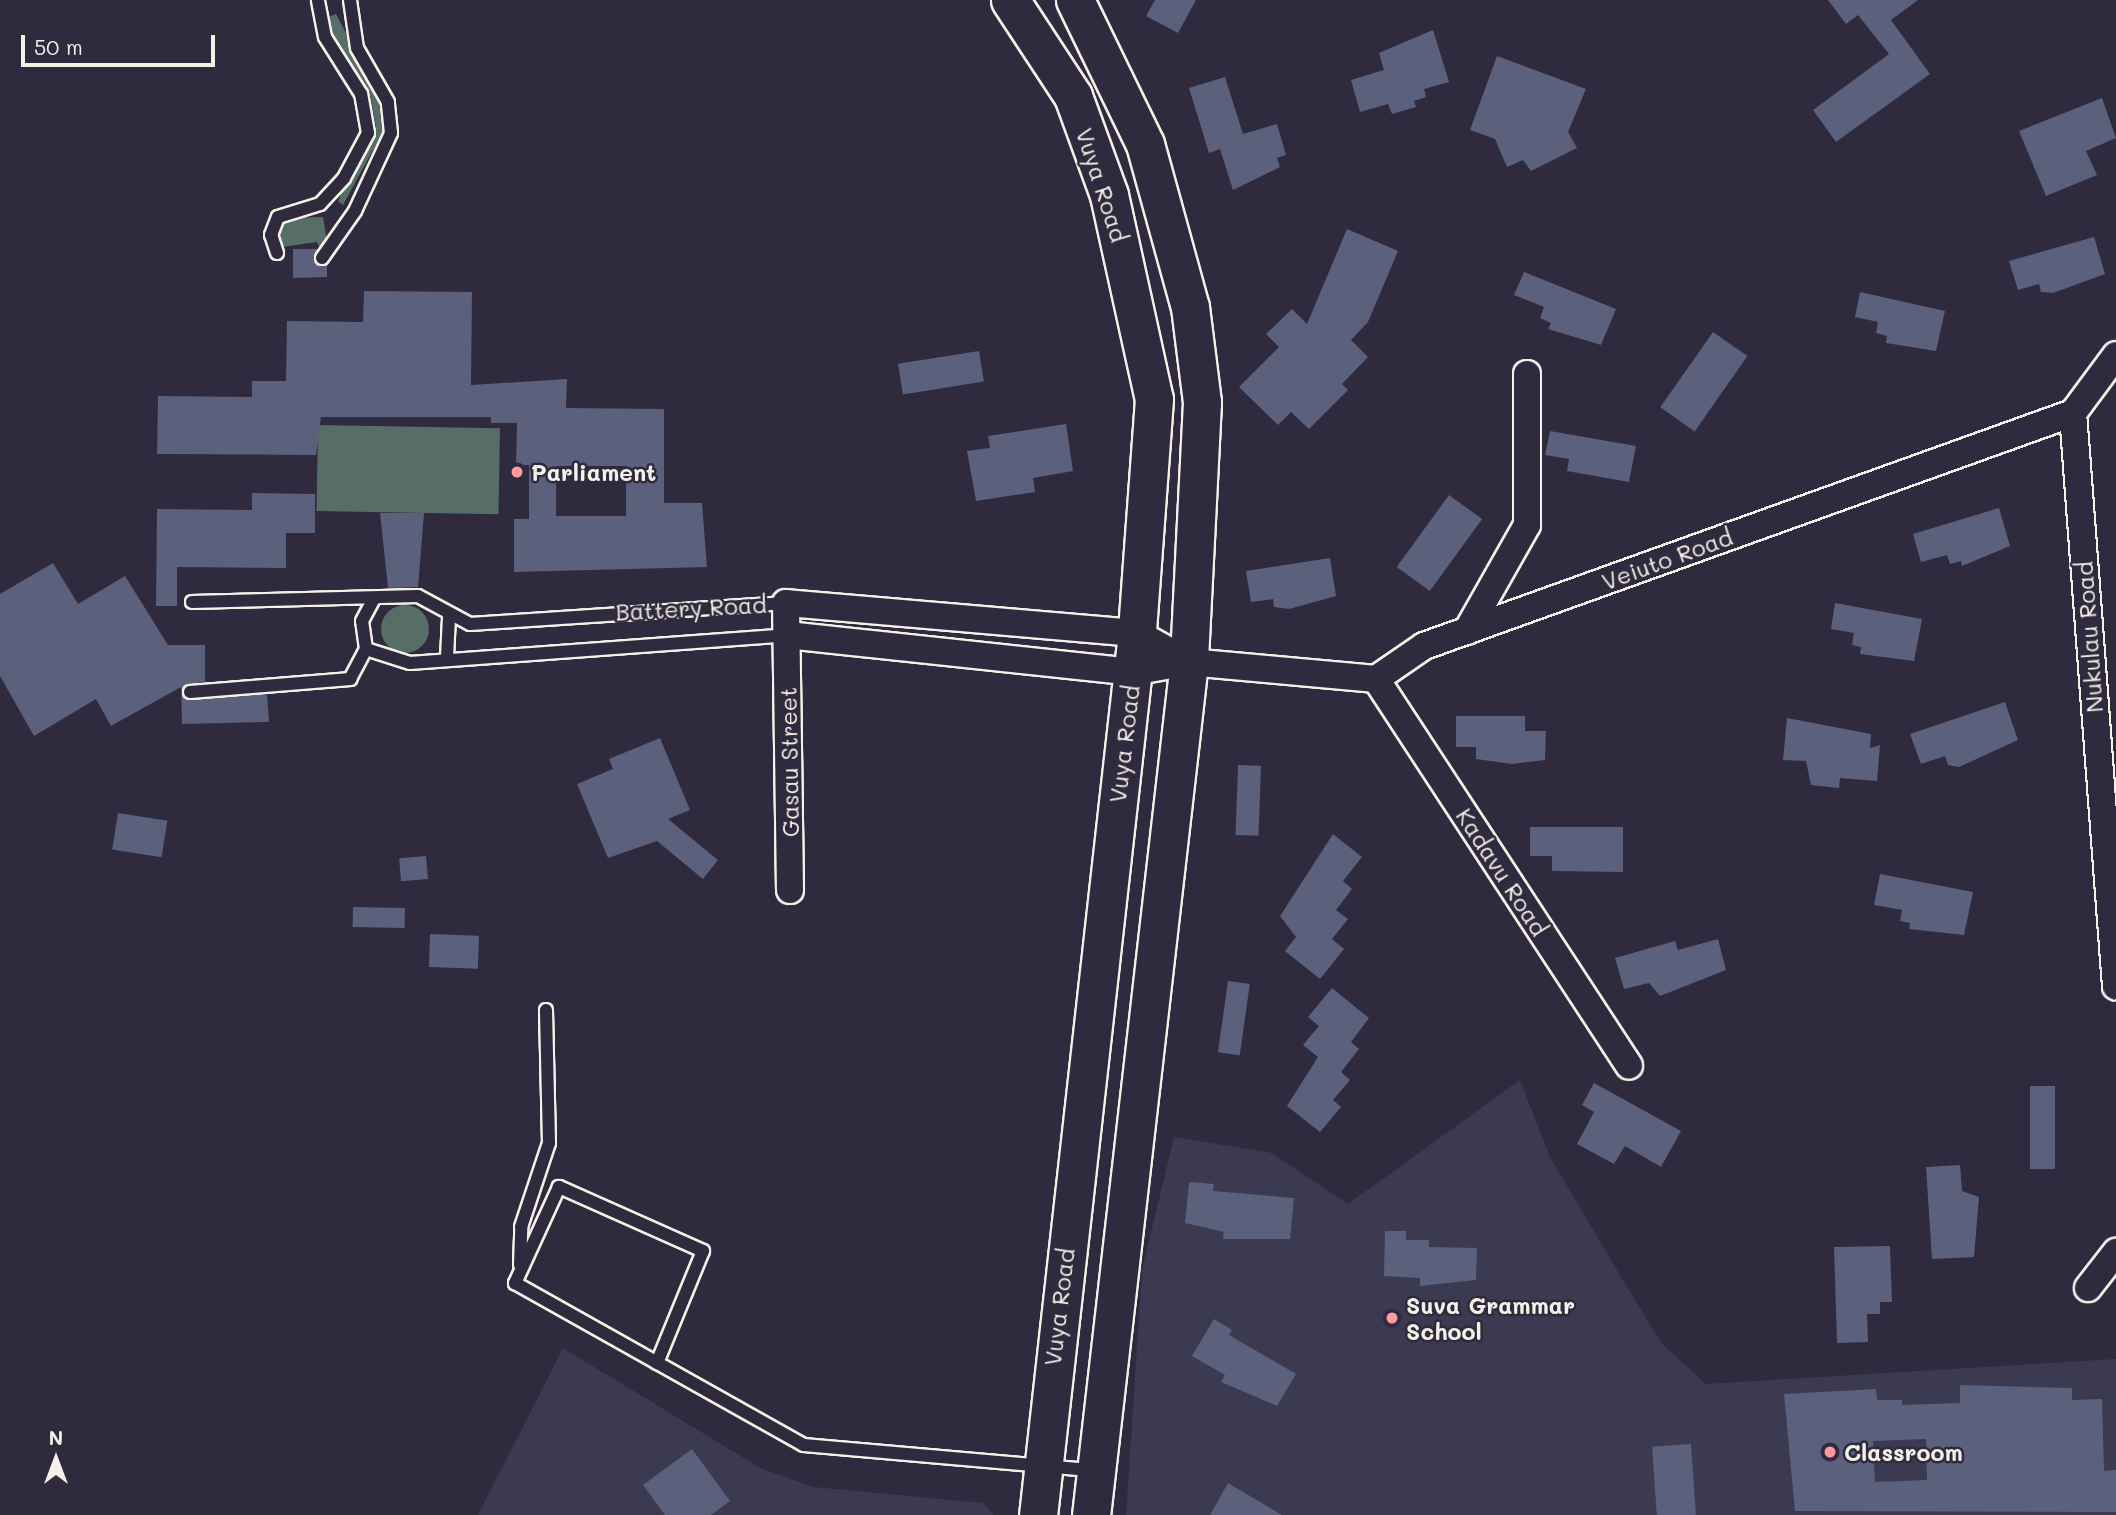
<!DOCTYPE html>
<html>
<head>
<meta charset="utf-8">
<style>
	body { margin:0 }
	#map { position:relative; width:2116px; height:1515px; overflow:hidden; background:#2f2a3d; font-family:Mali,sans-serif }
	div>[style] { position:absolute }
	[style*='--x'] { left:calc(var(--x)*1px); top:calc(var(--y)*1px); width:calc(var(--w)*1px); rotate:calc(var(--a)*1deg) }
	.built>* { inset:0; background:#3c3a50 }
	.green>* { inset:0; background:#576d67; transform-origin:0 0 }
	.round { border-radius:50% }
	.building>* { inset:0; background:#5b607c; transform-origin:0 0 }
	.roads { filter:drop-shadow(2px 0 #f4f1e8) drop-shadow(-2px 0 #f4f1e8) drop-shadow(0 2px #f4f1e8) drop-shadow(0 -2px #f4f1e8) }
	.service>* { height:12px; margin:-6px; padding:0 6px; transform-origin:6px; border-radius:6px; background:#2f2a3d }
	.minor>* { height:26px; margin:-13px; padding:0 13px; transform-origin:13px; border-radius:13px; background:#2f2a3d }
	.secondary>* { height:37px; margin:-18.5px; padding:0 18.5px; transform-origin:18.5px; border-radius:18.5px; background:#2f2a3d }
	.dots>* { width:19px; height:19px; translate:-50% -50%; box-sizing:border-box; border:4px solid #2f2a3d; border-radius:50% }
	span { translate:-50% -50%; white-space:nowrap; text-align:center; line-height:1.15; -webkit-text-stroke:5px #2f2a3d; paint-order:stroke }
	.street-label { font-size:23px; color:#f4f1e8 }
	.poi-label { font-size:23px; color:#f4f1e8; font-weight:700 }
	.left { translate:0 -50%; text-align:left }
	.north { position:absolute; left:21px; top:1424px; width:70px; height:70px; -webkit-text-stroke:5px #2f2a3d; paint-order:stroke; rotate:0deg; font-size:19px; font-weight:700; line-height:28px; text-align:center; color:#f4f1e8 }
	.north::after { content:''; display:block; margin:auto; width:24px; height:32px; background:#f4f1e8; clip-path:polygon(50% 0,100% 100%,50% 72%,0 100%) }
	.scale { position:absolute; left:21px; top:35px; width:194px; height:32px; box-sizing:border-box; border:4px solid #f4f1e8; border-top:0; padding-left:9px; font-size:21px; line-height:24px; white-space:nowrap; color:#f4f1e8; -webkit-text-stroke:5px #2f2a3d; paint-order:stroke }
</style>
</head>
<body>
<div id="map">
	<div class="built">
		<i style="clip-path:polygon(1520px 1080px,1550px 1157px,1630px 1292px,1662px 1344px,1706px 1384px,2116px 1359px,2116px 1515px,1126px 1515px,1142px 1270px,1174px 1137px,1272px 1153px,1348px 1204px)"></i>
		<i style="clip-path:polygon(563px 1348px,762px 1469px,814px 1487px,983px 1503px,994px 1515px,478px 1515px)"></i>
	</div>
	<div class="green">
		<i style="clip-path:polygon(336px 14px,375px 88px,385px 128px,343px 205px,338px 201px,376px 127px,370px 94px,332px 34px,329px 17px)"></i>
		<i style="clip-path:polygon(323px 217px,327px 241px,320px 248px,317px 242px,283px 247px,279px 239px,278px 227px,288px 218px)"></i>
		<i style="left:318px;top:425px;width:182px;height:86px;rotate:1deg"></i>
		<i class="round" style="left:381px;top:605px;width:48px;height:48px"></i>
	</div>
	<div class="building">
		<i style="clip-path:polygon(1155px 0,1196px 0,1178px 33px,1146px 16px)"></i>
		<i style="clip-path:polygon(1828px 0,1918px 0,1891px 20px,1930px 74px,1836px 142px,1813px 110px,1889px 54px,1858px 15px,1846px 24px)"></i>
		<i style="clip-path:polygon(1433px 30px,1449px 82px,1424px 89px,1426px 97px,1414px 101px,1416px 107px,1392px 114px,1388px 104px,1360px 112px,1351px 80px,1384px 70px,1379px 53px)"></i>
		<i style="clip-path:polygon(1497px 56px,1586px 89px,1568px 132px,1577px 148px,1531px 171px,1523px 160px,1507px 167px,1495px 139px,1470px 130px)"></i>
		<i style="clip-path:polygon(1225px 77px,1243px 134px,1277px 124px,1286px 155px,1277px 158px,1280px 167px,1233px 190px,1220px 149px,1209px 153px,1189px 88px)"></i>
		<i style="clip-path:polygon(2102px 98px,2116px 138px,2086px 151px,2097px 175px,2046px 196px,2019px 131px)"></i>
		<i style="clip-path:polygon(1347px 229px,1398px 251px,1368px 322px,1351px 340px,1368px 357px,1342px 384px,1348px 390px,1309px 429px,1291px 412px,1278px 425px,1239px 387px,1279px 347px,1266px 334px,1292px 309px,1307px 324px)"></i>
		<i style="clip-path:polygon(2094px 237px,2105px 274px,2053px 293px,2041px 292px,2039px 284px,2018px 290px,2009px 261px)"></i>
		<i style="clip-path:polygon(293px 249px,318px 249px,314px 261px,327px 265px,327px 277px,293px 278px)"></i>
		<i style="clip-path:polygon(1524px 272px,1616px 309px,1601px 345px,1548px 329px,1551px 323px,1540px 318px,1544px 307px,1514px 295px)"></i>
		<i style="clip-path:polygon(evenodd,364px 291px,472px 292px,471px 385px,567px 379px,566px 408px,664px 409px,664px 503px,702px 503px,707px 567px,514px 572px,514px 519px,529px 519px,529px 465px,516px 465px,517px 423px,491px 423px,491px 417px,321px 417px,316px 455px,157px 454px,158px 396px,252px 397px,252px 381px,286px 381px,287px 321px,363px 322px,364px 291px,556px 466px,626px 466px,626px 516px,556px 516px,556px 466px)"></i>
		<i style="clip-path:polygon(1860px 292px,1945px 311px,1936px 351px,1886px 343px,1887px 336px,1876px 333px,1878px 322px,1855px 317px)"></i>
		<i style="left:1713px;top:332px;width:42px;height:92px;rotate:35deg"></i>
		<i style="left:979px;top:351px;width:31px;height:82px;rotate:81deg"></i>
		<i style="clip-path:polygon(1066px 424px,1073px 471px,1033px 478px,1035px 492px,976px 501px,967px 451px,990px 448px,988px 436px)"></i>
		<i style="clip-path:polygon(1550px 431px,1636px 446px,1629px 482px,1567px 471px,1569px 459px,1545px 455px)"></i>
		<i style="clip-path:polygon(252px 493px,315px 494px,315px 533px,286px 533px,286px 568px,177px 567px,177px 606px,156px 606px,157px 509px,252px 510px)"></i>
		<i style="left:1449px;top:495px;width:41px;height:89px;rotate:36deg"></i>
		<i style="clip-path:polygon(1999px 508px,2010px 546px,1962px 566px,1961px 561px,1950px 564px,1947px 555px,1921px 562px,1913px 534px)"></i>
		<i style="clip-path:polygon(380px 513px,424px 513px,418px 587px,388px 588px)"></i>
		<i style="clip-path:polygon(1330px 558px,1336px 596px,1289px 609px,1274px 607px,1273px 599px,1251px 602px,1246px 571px)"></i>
		<i style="clip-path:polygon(53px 563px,78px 604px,125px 576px,168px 645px,205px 645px,205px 682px,185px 685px,183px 697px,267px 694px,269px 722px,182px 724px,181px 687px,111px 726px,96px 699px,34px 736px,0 676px,0 594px)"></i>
		<i style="clip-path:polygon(1835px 603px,1922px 619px,1914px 661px,1860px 654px,1861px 647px,1852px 645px,1854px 633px,1831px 629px)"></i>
		<i style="clip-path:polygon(2005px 702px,2018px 740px,1959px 767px,1948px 765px,1945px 756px,1921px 764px,1910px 734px)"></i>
		<i style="clip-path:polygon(1456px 716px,1525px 716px,1525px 731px,1546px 731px,1545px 760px,1512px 764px,1476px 759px,1476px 747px,1456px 747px)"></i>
		<i style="clip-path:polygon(1787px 718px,1871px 734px,1870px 748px,1880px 745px,1877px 781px,1840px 778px,1839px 788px,1811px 785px,1806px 761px,1783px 760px)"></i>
		<i style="clip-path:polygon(660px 738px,690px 810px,668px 819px,718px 860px,703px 879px,657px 841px,608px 858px,577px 784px,613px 769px,609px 759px)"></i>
		<i style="left:1238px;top:765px;width:23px;height:70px;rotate:2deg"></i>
		<i style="left:118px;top:813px;width:50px;height:37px;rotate:9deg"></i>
		<i style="clip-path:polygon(1530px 827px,1623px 827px,1623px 872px,1552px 871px,1552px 856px,1530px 856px)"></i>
		<i style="clip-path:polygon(1333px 834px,1362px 857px,1343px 881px,1352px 889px,1336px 910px,1348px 919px,1332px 939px,1344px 949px,1320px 979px,1285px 951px,1296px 937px,1280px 916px)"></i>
		<i style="left:426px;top:856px;width:23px;height:27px;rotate:85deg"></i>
		<i style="clip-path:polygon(1880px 874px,1973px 892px,1964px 935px,1909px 929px,1910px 923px,1900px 921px,1902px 910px,1874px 905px)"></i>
		<i style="left:353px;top:907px;width:52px;height:20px;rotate:1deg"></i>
		<i style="left:430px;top:934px;width:49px;height:33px;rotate:2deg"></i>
		<i style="clip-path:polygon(1718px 939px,1726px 970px,1660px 996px,1649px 983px,1624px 989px,1615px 958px,1675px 941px,1678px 950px)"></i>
		<i style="left:1228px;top:981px;width:22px;height:72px;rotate:8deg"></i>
		<i style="clip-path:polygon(1332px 988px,1369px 1018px,1351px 1042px,1359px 1049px,1341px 1072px,1350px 1080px,1333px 1100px,1341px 1107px,1320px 1132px,1287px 1106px,1318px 1057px,1303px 1045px,1319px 1026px,1308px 1017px)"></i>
		<i style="clip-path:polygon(1594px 1083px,1681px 1131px,1661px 1167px,1625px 1146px,1614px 1164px,1577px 1144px,1594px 1112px,1582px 1105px)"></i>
		<i style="left:2030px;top:1086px;width:25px;height:83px"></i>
		<i style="clip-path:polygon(1960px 1165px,1962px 1191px,1979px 1197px,1974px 1257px,1932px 1259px,1926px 1167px)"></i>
		<i style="clip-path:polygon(1189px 1182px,1214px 1184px,1213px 1191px,1294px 1198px,1290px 1239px,1223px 1239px,1224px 1232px,1185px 1223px)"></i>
		<i style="clip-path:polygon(1385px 1231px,1406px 1231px,1406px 1240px,1429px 1240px,1429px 1247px,1477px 1248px,1476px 1280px,1420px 1286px,1420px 1278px,1384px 1276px)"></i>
		<i style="clip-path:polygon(1890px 1246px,1892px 1302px,1880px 1302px,1880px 1314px,1867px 1314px,1868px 1342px,1837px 1343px,1834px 1247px)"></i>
		<i style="clip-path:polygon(1214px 1319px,1232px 1330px,1229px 1335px,1296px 1374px,1277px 1406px,1221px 1382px,1225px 1375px,1192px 1356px)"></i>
		<i style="clip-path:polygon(evenodd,1960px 1385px,2072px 1388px,2072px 1400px,2102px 1399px,2104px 1471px,2116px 1470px,2116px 1512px,1795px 1511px,1784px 1394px,1876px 1389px,1877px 1400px,1902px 1400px,1902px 1405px,1960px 1403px,1960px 1385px,1926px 1439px,1927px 1480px,1875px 1482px,1873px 1441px,1926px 1439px)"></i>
		<i style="left:1691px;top:1444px;width:71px;height:39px;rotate:86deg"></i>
		<i style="clip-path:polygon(692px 1449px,730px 1501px,711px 1515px,665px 1515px,643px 1485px)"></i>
		<i style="clip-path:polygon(1228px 1483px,1282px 1515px,1210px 1515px)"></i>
	</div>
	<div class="roads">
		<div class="service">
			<i style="--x:277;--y:253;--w:19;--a:-108"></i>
			<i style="--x:271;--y:235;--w:19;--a:-69"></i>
			<i style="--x:278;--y:217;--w:44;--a:-17.2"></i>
			<i style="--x:320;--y:204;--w:35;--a:-47"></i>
			<i style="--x:344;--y:178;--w:51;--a:-61.9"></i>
			<i style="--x:368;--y:133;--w:40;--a:-100"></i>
			<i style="--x:361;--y:94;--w:67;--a:-122.3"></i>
			<i style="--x:325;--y:37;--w:38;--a:-101"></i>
			<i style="--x:322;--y:258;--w:57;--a:-54.9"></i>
			<i style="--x:355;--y:211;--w:86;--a:-65.2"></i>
			<i style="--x:391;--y:133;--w:31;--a:-96"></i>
			<i style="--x:388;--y:102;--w:62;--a:-119.9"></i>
			<i style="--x:357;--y:48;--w:49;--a:-98.3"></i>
			<i style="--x:192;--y:602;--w:226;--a:-1.5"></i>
			<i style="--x:418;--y:596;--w:59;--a:28.3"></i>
			<i style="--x:470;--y:624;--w:317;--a:-3.8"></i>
			<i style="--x:366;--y:649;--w:46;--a:17.7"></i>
			<i style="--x:410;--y:663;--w:378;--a:-4.2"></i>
			<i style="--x:447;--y:657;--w:40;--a:-87.1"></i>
			<i style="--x:190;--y:692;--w:161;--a:-4.6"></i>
			<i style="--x:350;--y:679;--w:34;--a:-62"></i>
			<i style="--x:366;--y:649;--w:28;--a:-98"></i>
			<i style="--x:362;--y:621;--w:24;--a:-62"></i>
			<i style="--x:520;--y:1265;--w:38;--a:-88"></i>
			<i style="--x:521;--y:1227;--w:89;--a:-71.6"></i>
			<i style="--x:549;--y:1143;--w:133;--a:-91.3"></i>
			<i style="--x:657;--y:1363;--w:121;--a:-67.7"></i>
			<i style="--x:703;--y:1251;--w:158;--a:-156"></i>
			<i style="--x:559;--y:1187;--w:106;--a:114.6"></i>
			<i style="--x:515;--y:1283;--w:331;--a:29.3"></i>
			<i style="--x:804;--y:1445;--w:289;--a:5"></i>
		</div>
		<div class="minor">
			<i style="--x:2073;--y:413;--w:575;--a:85.71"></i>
			<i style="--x:1467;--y:631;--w:122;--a:-60.5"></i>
			<i style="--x:1527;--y:525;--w:151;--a:-90"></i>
			<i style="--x:787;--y:635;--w:347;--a:6.1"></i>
			<i style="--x:1132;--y:672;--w:58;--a:-10"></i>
			<i style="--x:1189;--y:662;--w:188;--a:5.2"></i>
			<i style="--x:1376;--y:679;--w:58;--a:-34.5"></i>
			<i style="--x:1424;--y:646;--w:690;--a:-19.75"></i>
			<i style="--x:2073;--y:413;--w:72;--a:-53.4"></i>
			<i style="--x:1376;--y:679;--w:462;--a:56.8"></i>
			<i style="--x:790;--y:890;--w:287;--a:-90.8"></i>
			<i style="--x:786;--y:603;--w:352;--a:4.9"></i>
			<i style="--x:1137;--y:633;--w:60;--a:29.1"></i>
			<i style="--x:2088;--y:1288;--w:46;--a:-52.1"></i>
		</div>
		<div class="secondary">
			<i style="--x:1010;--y:0;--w:115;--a:56.7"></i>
			<i style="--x:1073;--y:96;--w:105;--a:70"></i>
			<i style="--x:1109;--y:195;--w:209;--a:77.6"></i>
			<i style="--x:1154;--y:399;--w:235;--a:94.2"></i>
			<i style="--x:1137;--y:633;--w:888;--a:96.4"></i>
			<i style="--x:1075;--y:0;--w:160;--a:64.1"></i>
			<i style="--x:1145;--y:144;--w:169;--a:74.6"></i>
			<i style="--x:1190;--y:307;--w:96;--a:82.8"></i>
			<i style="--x:1202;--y:402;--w:260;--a:92.9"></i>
			<i style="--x:1189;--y:662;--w:859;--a:96.55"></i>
		</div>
	</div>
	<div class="dots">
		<i style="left:517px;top:472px;background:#ff9aa2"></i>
		<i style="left:1392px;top:1318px;background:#ff9aa2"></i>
		<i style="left:1830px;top:1452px;background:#ff9aa2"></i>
	</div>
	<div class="street-label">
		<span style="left:1102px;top:185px;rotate:72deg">Vuya Road</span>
		<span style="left:1667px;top:559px;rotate:-20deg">Veiuto Road</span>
		<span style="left:691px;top:608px;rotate:-3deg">Battery Road</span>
		<span style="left:2089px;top:637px;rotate:-94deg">Nukulau Road</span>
		<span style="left:1124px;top:744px;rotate:-83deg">Vuya Road</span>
		<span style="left:789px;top:762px;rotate:-91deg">Gasau Street</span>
		<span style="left:1502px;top:872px;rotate:57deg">Kadavu Road</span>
		<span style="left:1059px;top:1307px;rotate:-83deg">Vuya Road</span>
	</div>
	<div class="poi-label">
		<span class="left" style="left:531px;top:472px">Parliament</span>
		<span class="left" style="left:1406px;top:1318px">Suva Grammar<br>School</span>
		<span class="left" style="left:1844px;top:1452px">Classroom</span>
	</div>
	<div class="north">N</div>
	<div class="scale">50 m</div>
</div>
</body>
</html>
